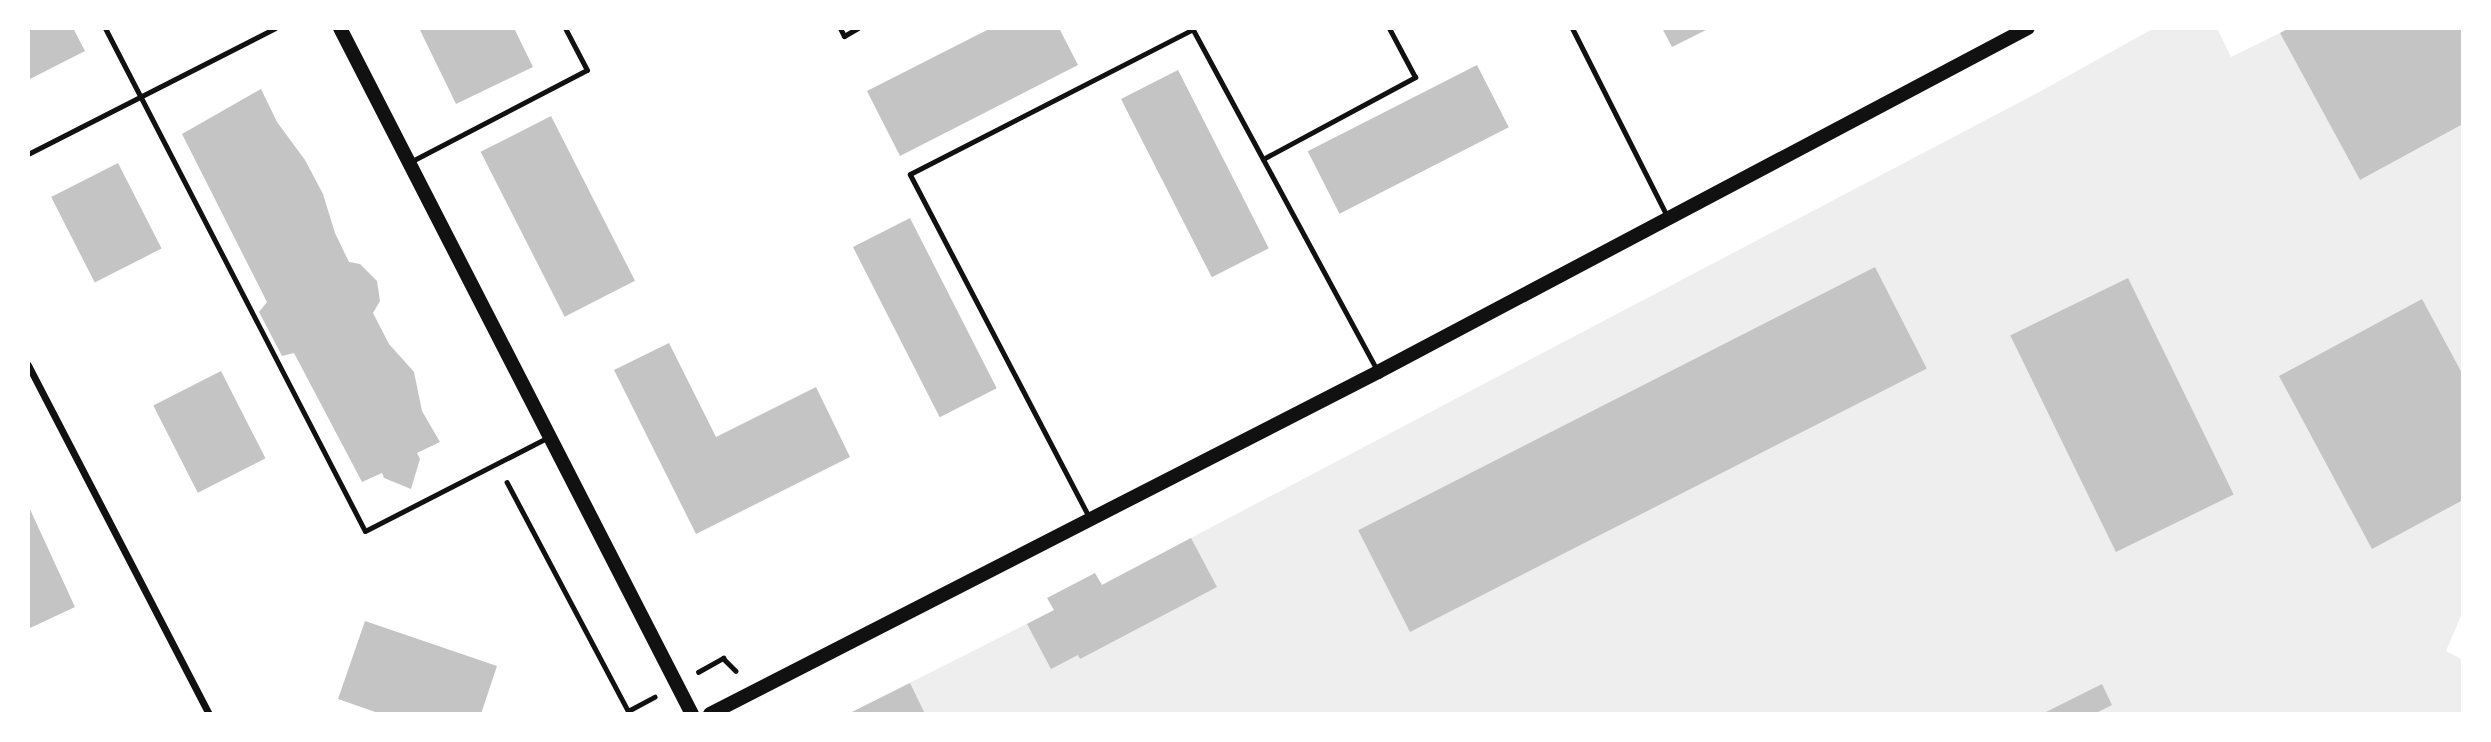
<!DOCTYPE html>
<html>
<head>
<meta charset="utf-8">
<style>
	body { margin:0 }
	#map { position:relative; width:2491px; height:742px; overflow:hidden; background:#fff; font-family:Overpass,sans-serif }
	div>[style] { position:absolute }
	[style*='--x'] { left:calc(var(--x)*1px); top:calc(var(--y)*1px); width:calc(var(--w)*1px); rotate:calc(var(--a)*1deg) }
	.green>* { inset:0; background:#eee }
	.building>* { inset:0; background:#c4c4c4; transform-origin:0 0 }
	.path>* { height:4.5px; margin:-2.25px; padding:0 2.25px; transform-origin:2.25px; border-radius:2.25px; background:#111 }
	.service>* { height:5px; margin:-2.5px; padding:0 2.5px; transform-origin:2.5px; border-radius:2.5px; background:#111 }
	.minor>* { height:7px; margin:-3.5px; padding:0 3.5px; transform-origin:3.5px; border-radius:3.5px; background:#111 }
	.secondary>* { height:14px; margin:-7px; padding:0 7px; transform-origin:7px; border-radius:7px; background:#111 }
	span { translate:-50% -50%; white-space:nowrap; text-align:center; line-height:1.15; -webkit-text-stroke:7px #fff; paint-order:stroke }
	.frame { position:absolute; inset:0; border:30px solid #fff; pointer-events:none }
</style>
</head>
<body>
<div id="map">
	<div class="green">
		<i style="clip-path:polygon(2154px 28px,2217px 28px,2231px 57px,2280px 33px,2360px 180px,2463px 124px,2463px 611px,2446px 651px,2463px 660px,2463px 714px,848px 714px,1054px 610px,2041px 91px)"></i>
	</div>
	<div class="building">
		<i style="clip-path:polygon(28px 28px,73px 28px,85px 51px,28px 80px)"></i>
		<i style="clip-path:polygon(419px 28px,514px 28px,533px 67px,456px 104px)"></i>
		<i style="clip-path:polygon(991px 28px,1059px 28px,1078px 65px,900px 156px,867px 91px)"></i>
		<i style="clip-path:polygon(1662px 28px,1710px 28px,1672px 47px)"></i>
		<i style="clip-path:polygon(2289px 28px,2463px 28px,2463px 124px,2360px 180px,2280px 33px)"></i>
		<i style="left:1477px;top:65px;width:70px;height:190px;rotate:63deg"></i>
		<i style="left:1178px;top:70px;width:200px;height:64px;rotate:63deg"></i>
		<i style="clip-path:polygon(261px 89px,277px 122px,305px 160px,323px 194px,335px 233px,349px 262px,360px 264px,377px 281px,380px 301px,373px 313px,389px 344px,414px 372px,422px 411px,440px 442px,417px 453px,420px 459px,411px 489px,384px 478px,382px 473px,362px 482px,294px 353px,282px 356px,259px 312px,267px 302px,182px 134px)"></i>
		<i style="left:551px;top:116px;width:185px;height:79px;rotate:63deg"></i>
		<i style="left:118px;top:163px;width:96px;height:75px;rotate:63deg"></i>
		<i style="left:910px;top:218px;width:191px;height:64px;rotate:63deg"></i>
		<i style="left:1875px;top:267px;width:114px;height:580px;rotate:63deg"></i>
		<i style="left:2128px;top:278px;width:241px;height:131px;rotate:64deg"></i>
		<i style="clip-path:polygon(2422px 299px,2463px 375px,2463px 500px,2372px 549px,2279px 376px)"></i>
		<i style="clip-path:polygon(669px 343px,716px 437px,816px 387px,850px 457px,696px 534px,614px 370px)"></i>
		<i style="left:221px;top:371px;width:98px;height:76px;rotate:63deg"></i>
		<i style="clip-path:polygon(28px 505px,75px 607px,28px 629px)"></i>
		<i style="clip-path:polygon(1191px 538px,1217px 587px,1080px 659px,1078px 655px,1051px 669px,1027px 624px,1054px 610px,1047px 598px,1095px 573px,1102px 585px)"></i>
		<i style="clip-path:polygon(365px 621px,497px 666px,481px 714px,381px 714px,338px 699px)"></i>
		<i style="clip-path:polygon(910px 683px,925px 714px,848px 714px)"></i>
		<i style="clip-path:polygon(2102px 684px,2112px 705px,2094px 714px,2042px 714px)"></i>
	</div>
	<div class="path">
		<i style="--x:507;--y:482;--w:259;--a:62.1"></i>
		<i style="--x:628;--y:711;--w:30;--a:-28"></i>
		<i style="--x:698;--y:672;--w:29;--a:-29"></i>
		<i style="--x:723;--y:658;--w:18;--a:45"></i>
	</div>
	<div class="service">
		<i style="--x:105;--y:28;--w:566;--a:62.67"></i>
		<i style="--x:365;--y:531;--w:204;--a:-27.1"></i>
		<i style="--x:840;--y:28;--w:9;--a:63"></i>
		<i style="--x:844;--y:36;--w:16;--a:-30"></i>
		<i style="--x:1192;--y:28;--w:389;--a:61.6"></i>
		<i style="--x:1572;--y:28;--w:211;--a:63.2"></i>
		<i style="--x:28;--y:154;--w:277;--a:-27"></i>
		<i style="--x:1263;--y:159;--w:173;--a:-28.3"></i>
		<i style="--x:1415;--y:77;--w:55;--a:-118"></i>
		<i style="--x:412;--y:161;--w:197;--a:-27.5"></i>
		<i style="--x:587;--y:70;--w:47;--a:-117.6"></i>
		<i style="--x:1090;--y:519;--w:389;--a:-117.6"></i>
		<i style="--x:910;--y:174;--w:318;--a:-27.1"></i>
	</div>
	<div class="minor">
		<i style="--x:28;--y:365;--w:393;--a:62.6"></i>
	</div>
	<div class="secondary">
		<i style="--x:340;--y:28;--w:771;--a:62.84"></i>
		<i style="--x:710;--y:714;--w:750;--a:-27.11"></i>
		<i style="--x:1378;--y:372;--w:735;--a:-27.89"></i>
	</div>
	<div class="frame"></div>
</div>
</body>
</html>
